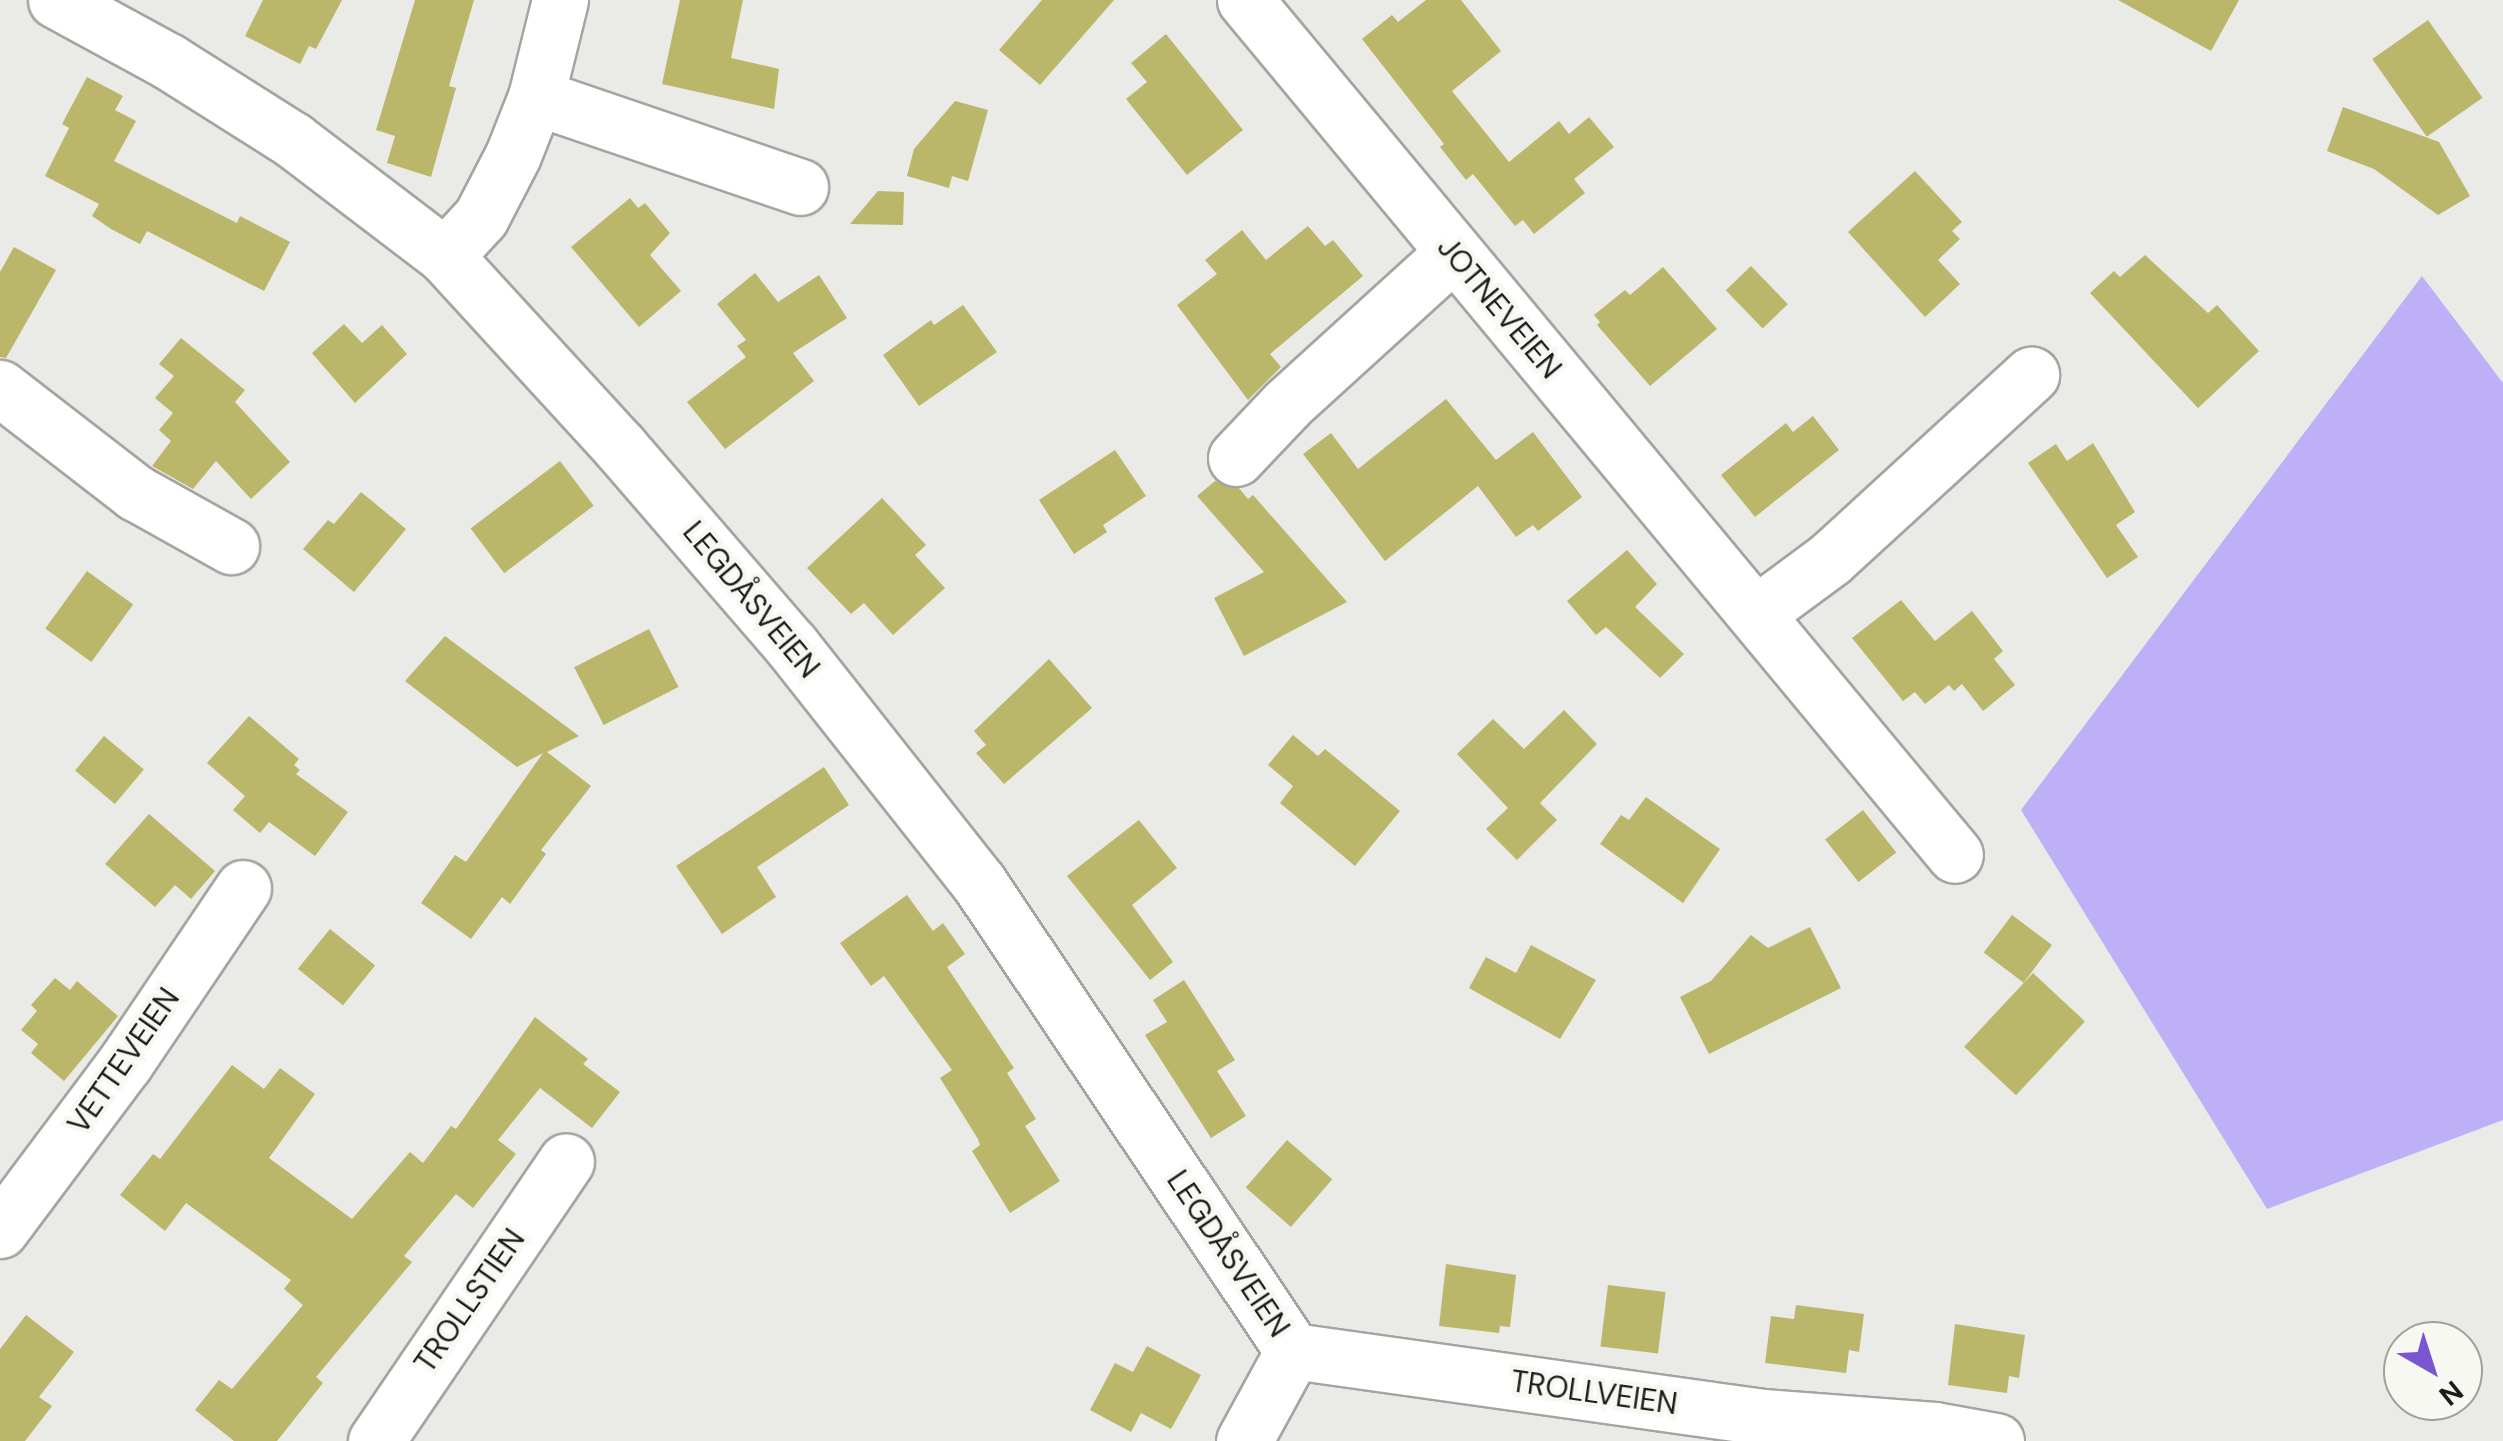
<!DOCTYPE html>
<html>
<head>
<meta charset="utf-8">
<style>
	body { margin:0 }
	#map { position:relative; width:2503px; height:1441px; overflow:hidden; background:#eaeae6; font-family:"DM Sans",sans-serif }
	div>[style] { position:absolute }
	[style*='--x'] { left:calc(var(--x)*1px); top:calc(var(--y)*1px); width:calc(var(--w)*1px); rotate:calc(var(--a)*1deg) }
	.forest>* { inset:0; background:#beb0f6 }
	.building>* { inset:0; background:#bab76b; transform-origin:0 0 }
	.roads { filter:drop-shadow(2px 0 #a4a4a0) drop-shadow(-2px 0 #a4a4a0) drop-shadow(0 2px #a4a4a0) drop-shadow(0 -2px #a4a4a0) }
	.minor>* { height:55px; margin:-27.5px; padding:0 27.5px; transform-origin:27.5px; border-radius:27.5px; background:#fff }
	span { translate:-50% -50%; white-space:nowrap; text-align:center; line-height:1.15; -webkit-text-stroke:9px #f8f8f3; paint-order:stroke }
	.street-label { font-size:30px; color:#1b1b19 }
	.north { position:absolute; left:2383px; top:1321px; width:100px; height:100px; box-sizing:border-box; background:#f8f8f3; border:2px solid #a0a09c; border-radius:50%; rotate:141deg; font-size:28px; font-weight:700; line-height:40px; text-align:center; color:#1b1b19 }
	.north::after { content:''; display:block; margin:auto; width:35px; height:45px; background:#7955cf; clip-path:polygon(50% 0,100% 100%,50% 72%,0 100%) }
</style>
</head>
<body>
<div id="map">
	<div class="forest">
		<i style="clip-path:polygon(2422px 276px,2503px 383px,2503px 1120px,2267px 1209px,2021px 810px)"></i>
	</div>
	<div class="building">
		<i style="clip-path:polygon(263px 0,342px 0,316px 49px,309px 46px,300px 64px,245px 36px)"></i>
		<i style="clip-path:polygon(415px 0,474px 0,449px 86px,456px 88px,431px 177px,387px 163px,395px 136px,376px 130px)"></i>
		<i style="clip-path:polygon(680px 0,743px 0,731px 58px,779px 69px,774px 109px,662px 84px)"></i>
		<i style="clip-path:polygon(1042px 0,1114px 0,1040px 85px,999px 50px)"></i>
		<i style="clip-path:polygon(1426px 0,1461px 0,1501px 51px,1452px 91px,1509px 162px,1559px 121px,1569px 134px,1589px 117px,1614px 147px,1574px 179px,1585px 193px,1534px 234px,1523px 220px,1515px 226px,1473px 174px,1466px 180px,1440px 147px,1444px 144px,1362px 39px,1392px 15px,1398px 22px)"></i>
		<i style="clip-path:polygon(2118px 0,2239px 0,2211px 51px)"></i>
		<i style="left:2428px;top:20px;width:95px;height:68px;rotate:55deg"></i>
		<i style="clip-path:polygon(1166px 34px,1243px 130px,1187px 175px,1126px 99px,1147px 82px,1131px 63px)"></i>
		<i style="clip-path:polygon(87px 77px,123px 96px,115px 110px,136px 121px,114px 161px,237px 223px,240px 216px,290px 242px,264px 291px,147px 231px,140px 244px,111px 229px,92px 216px,99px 204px,45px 176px,69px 128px,62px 124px)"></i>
		<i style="clip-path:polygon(955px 101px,988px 110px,968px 181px,952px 176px,949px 188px,907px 176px,914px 149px)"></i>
		<i style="clip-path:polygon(2343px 107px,2439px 142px,2470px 196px,2438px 215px,2374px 169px,2327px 151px)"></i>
		<i style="clip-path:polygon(1915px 171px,1962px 222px,1952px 231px,1960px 239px,1938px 260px,1960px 284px,1925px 317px,1848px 232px)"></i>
		<i style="clip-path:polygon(878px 191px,904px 192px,903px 225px,850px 224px)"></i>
		<i style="clip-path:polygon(630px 198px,638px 208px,645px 203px,670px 233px,650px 255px,681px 291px,639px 327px,571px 247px)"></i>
		<i style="clip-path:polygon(1308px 226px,1325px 246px,1333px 240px,1363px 276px,1270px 354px,1281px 367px,1248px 400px,1177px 305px,1217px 274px,1205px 260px,1242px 230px,1266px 260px)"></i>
		<i style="clip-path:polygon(14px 247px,56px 270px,6px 358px,0 357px,0 272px)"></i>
		<i style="clip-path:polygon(2145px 255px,2208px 313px,2217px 305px,2259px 351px,2198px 408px,2090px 293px,2114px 271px,2120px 277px)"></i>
		<i style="left:1751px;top:266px;width:53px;height:35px;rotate:46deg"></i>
		<i style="clip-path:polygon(1663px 267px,1717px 329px,1650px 386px,1597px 325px,1600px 322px,1594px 315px,1625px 290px,1630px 295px)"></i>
		<i style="clip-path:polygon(755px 273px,778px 302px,819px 275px,847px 318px,793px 353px,814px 381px,725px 449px,687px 402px,746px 357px,737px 346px,746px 340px,717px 304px)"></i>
		<i style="clip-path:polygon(963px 305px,997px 352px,919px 406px,883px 355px,931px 320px,934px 325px)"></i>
		<i style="clip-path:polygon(344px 324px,362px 343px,382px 325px,407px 354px,355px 403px,312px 353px)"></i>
		<i style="clip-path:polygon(181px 338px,245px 390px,235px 402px,290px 462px,251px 499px,216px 461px,193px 489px,152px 466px,171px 441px,159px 430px,173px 413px,155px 398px,174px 376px,159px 364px)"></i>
		<i style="clip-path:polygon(1446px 399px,1496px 460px,1533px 432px,1582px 497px,1538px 531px,1533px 525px,1516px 537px,1478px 486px,1385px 561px,1303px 454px,1331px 433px,1358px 469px)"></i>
		<i style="clip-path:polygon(1813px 416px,1839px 450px,1755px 517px,1721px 475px,1786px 423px,1793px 432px)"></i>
		<i style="clip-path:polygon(2093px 443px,2135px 512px,2116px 525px,2138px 557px,2107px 578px,2028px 463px,2056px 444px,2067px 461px)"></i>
		<i style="clip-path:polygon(1115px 450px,1146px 496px,1103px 525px,1107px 532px,1074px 554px,1039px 500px)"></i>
		<i style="left:560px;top:461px;width:56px;height:112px;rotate:53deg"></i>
		<i style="clip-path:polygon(1215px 481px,1239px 488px,1248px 499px,1253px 495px,1347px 602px,1244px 656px,1214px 598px,1264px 572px,1197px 496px)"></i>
		<i style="clip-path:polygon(361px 492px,406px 529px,354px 592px,303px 549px,328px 520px,334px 524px)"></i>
		<i style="clip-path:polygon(882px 498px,926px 545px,915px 555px,945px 588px,893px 635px,864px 603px,851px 614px,807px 568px)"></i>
		<i style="clip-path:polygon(1627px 550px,1657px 584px,1635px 607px,1684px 654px,1660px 678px,1606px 627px,1596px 635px,1567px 601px)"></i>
		<i style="left:87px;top:571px;width:57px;height:71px;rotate:36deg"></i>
		<i style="clip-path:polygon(1901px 600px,1935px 641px,1972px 611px,2003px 651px,1994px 659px,2015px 685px,1983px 711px,1962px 684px,1954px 691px,1949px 685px,1925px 704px,1915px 692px,1903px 701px,1852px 638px)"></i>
		<i style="left:649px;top:629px;width:65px;height:84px;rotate:63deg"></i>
		<i style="clip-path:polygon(445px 636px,579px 736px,547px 752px,591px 786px,541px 850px,546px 854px,510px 904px,502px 897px,471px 939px,421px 903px,455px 855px,466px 862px,543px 753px,517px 767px,405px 681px)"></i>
		<i style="clip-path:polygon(1049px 659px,1092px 708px,1004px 784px,976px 753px,986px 745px,974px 731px)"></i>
		<i style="clip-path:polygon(1564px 710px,1597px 744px,1540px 803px,1557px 820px,1517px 860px,1486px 829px,1508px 808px,1457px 754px,1493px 719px,1524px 749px)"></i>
		<i style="clip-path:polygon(249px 716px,299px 759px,294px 765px,300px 770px,296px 774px,348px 812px,315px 856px,269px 822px,260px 833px,233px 810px,245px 796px,207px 763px)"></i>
		<i style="clip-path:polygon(1293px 735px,1318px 756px,1325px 749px,1400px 811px,1355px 866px,1280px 803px,1293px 786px,1268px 765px)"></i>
		<i style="left:104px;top:736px;width:52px;height:45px;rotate:40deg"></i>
		<i style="clip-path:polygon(824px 767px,849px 805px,757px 867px,776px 897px,722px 934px,676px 866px)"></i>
		<i style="clip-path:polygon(1646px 797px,1720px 849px,1683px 903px,1600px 844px,1621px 815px,1629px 820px)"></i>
		<i style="left:1863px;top:810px;width:54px;height:48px;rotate:52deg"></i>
		<i style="clip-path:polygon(149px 814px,215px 871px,191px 899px,175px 885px,155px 907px,105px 864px)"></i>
		<i style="clip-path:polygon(1139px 820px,1177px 868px,1132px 905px,1173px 962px,1150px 980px,1067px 876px)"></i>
		<i style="clip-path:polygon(907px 895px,933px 931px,943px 923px,965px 954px,947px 967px,1014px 1068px,1007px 1073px,1036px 1119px,1025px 1126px,1060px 1181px,1010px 1213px,972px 1151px,980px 1145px,978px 1139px,940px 1078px,952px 1070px,884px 976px,871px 986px,840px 943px)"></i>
		<i style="left:2012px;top:915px;width:50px;height:47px;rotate:37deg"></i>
		<i style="clip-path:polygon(1810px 927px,1841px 988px,1709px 1054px,1680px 997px,1711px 981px,1751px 935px,1768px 948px)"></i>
		<i style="left:330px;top:929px;width:58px;height:51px;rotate:39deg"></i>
		<i style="clip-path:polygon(1531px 945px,1596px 980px,1560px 1039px,1469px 988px,1486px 957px,1516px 973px)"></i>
		<i style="left:2033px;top:973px;width:71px;height:101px;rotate:43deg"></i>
		<i style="clip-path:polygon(55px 978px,70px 990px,77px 981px,118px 1016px,64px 1081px,31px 1053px,38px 1044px,21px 1030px,37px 1011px,31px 1005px)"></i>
		<i style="clip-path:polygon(1184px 980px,1235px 1060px,1217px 1071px,1246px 1116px,1211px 1138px,1145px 1035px,1167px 1022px,1153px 1000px)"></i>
		<i style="clip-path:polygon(535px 1017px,588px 1059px,583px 1064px,620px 1092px,592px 1128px,540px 1088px,498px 1140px,516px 1154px,473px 1208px,456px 1194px,404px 1256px,412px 1262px,316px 1377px,323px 1383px,277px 1441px,234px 1441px,195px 1410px,219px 1380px,232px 1389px,303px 1305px,284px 1289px,291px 1280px,186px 1203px,165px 1231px,120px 1195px,153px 1154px,160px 1159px,232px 1065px,264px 1089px,280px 1068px,315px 1094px,269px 1158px,352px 1219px,410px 1152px,423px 1163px,451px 1126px,456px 1129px)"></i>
		<i style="left:1287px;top:1140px;width:60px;height:63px;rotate:41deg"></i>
		<i style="clip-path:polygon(1446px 1264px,1516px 1275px,1510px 1327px,1500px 1326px,1499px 1333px,1439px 1326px)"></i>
		<i style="left:1608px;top:1285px;width:58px;height:62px;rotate:7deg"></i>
		<i style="clip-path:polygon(1796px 1305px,1864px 1314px,1859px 1352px,1849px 1350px,1846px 1373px,1765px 1363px,1771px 1316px,1794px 1319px)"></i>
		<i style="clip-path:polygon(26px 1315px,74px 1352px,39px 1397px,52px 1406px,25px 1441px,0 1441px,0 1349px)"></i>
		<i style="clip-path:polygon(1955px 1324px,2025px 1335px,2019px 1378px,2009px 1376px,2007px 1393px,1948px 1385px)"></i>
		<i style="clip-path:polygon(1147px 1346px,1201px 1375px,1171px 1429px,1141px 1413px,1131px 1432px,1090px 1410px,1115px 1363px,1133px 1372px)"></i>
	</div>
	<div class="roads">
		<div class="minor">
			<i style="--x:56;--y:0;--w:128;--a:28.6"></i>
			<i style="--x:168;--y:61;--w:148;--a:32.3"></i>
			<i style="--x:293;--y:140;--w:191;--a:37.3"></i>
			<i style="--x:445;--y:256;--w:259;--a:47.5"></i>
			<i style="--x:620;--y:447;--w:262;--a:49.2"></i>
			<i style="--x:791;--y:645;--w:303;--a:51.7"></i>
			<i style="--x:979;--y:883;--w:564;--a:56.14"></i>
			<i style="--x:1245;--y:0;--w:1111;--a:50.29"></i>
			<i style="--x:536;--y:97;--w:279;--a:18.8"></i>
			<i style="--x:445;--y:256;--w:53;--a:-47.3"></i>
			<i style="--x:481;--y:217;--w:70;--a:-62.7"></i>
			<i style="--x:513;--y:155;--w:62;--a:-68.4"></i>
			<i style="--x:536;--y:97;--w:100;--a:-76.1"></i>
			<i style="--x:0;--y:388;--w:172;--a:37.7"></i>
			<i style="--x:136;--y:493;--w:109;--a:29.2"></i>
			<i style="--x:1236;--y:458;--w:74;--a:-46.6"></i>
			<i style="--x:1287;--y:404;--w:224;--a:-42.3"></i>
			<i style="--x:1757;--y:613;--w:91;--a:-36.5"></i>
			<i style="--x:1830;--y:559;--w:273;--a:-42.5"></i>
			<i style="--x:0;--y:1230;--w:209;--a:-53.2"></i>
			<i style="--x:125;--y:1063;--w:211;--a:-56"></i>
			<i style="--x:376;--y:1441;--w:338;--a:-55.8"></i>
			<i style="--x:1244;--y:1441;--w:102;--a:-61.4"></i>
			<i style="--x:1293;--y:1351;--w:475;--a:8"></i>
			<i style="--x:1763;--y:1417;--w:172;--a:4.3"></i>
			<i style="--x:1935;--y:1430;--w:62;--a:10.2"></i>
		</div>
	</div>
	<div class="street-label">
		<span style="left:1499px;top:308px;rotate:50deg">JOTNEVEIEN</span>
		<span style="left:751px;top:600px;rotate:50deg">LEGDÅSVEIEN</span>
		<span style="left:124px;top:1061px;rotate:-55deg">VETTEVEIEN</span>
		<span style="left:1228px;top:1254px;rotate:56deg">LEGDÅSVEIEN</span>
		<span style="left:470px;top:1301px;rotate:-55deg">TROLLSTIEN</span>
		<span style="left:1594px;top:1393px;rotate:8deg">TROLLVEIEN</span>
	</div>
	<div class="north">N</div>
</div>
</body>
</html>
